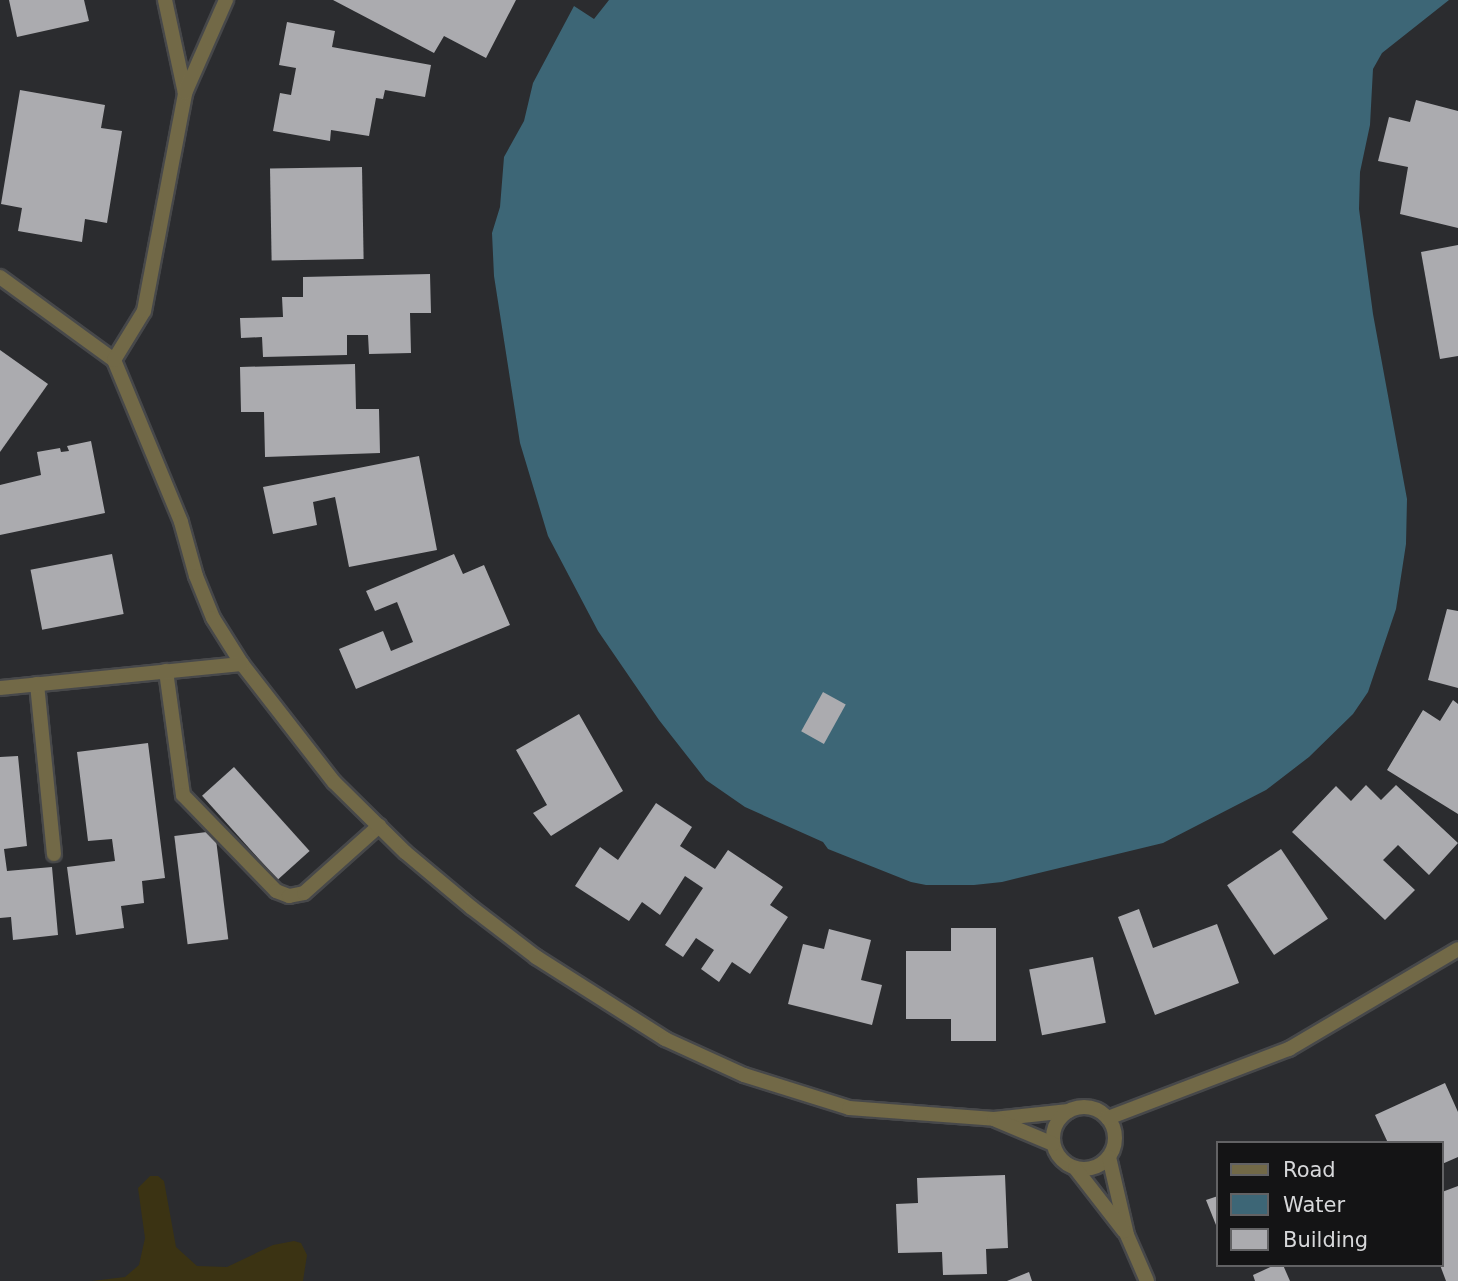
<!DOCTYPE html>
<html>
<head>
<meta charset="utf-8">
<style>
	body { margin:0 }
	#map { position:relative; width:1458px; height:1281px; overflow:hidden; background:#2b2c2f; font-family:"DejaVu Sans",sans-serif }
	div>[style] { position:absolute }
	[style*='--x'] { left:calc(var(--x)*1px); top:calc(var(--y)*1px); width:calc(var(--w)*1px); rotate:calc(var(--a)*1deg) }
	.sand>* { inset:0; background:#3b3313 }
	.water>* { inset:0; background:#3d6676 }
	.building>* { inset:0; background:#ababaf; transform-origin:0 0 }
	.roads { filter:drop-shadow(2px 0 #47484a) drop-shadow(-2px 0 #47484a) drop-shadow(0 2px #47484a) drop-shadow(0 -2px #47484a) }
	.service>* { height:14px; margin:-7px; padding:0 7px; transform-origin:7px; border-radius:7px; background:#726947 }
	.minor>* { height:14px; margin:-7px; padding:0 7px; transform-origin:7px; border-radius:7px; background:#726947 }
	.minor>.ring { margin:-7px; padding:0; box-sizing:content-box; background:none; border:14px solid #726947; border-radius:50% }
	.tertiary>* { height:14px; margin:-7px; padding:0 7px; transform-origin:7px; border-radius:7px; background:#726947 }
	span { translate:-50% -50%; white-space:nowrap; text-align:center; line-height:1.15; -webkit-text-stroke:7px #141415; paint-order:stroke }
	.legend { position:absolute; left:1216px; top:1141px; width:228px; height:126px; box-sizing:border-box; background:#141415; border:2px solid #626264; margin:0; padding:9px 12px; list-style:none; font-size:21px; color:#d7d8da }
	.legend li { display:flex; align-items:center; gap:14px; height:35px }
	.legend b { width:35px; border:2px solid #626264 }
</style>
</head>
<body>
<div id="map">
	<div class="sand">
		<i style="clip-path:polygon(150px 1176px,158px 1176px,164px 1181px,176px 1247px,197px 1266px,227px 1267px,273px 1245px,294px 1241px,301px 1243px,307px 1255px,303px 1281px,92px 1281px,125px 1277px,139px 1265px,145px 1238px,138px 1188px)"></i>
	</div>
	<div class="water">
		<i style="clip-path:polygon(609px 0,1449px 0,1382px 53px,1373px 69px,1370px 125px,1360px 172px,1359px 209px,1373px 314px,1407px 499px,1406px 544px,1396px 609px,1368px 692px,1353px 714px,1309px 757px,1266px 790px,1163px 843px,1002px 882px,974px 885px,926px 885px,911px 882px,828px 849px,823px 842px,745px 807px,706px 780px,659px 720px,598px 631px,548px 536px,520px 443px,494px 276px,492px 233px,500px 207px,504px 157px,524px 121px,533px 83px,574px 6px,594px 19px)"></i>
	</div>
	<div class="building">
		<i style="clip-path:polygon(9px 0,84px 0,89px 21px,17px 37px)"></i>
		<i style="clip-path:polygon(333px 0,516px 0,486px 58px,444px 36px,434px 53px)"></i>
		<i style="clip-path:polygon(287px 22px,335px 31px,332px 47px,431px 65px,425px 97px,385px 90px,383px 99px,376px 98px,369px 136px,331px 130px,330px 141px,273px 131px,280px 93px,291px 95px,296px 68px,279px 65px)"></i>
		<i style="clip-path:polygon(20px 90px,105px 105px,101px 128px,122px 131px,107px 223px,85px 219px,82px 242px,18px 231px,22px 208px,1px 204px)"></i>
		<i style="clip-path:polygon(1416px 100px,1458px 111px,1458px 228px,1400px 214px,1408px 167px,1378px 161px,1389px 117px,1410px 122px)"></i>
		<i style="left:362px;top:167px;width:92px;height:92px;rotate:89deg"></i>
		<i style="clip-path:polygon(1458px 245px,1458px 356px,1440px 359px,1421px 252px)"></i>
		<i style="clip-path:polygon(430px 274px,431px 313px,410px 313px,411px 353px,369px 354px,368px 335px,347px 335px,347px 355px,263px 357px,262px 337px,241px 338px,240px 318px,283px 317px,282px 297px,303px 297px,303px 277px)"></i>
		<i style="clip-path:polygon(0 350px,48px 384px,0 452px)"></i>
		<i style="clip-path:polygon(355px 364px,356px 409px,379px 409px,380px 453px,265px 457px,264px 412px,241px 412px,240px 367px)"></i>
		<i style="clip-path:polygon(91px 441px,105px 513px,0 535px,0 485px,41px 475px,37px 452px,60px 448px,61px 452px,69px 451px,67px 446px)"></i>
		<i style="clip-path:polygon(419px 456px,437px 550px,349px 567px,335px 497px,313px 502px,317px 525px,273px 534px,263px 487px)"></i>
		<i style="left:112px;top:554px;width:61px;height:83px;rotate:79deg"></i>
		<i style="clip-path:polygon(454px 554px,463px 574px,484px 565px,510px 625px,356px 689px,339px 649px,383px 631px,391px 651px,413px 642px,397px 602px,375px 611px,366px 591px)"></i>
		<i style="clip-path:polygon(1447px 609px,1458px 611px,1458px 688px,1428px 680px)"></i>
		<i style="left:823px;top:692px;width:26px;height:45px;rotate:29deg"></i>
		<i style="clip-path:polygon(1453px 700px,1458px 704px,1458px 814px,1387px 770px,1423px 710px,1440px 721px)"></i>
		<i style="clip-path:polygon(579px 714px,623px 791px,551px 836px,533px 813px,547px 805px,516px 750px)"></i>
		<i style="clip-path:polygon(148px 743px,165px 878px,142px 881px,144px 903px,121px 906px,124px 928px,76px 935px,67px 867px,115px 861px,112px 839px,88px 841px,77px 752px)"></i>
		<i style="clip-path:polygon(18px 756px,27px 846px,4px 849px,7px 871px,52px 867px,58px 935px,13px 940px,11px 917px,0 918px,0 757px)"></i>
		<i style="left:234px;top:767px;width:113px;height:43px;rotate:48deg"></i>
		<i style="clip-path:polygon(1366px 785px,1381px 800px,1396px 785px,1458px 843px,1429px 875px,1398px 845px,1383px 860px,1415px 890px,1385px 920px,1292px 832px,1336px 786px,1351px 801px)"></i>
		<i style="clip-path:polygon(656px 803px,692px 827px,680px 846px,715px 869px,728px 850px,783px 887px,770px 905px,788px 917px,750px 974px,732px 962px,719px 982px,701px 969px,714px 950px,696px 938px,683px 957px,665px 945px,703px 888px,685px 876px,660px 915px,642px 902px,629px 921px,575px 886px,600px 847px,618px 860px)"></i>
		<i style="left:215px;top:831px;width:109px;height:41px;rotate:83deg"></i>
		<i style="left:1281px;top:849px;width:84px;height:65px;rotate:56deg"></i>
		<i style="clip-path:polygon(1139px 909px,1153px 948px,1217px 924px,1239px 983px,1155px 1015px,1118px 917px)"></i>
		<i style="clip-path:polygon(951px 928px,996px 928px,996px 1041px,951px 1041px,951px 1019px,906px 1019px,906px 951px,951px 951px)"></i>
		<i style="clip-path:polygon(829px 929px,871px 940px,861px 980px,882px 985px,872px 1025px,788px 1004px,803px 944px,824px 949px)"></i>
		<i style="left:1093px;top:957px;width:67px;height:65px;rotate:79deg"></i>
		<i style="clip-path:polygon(1445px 1083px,1458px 1112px,1458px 1157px,1442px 1164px,1442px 1143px,1388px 1143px,1375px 1115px)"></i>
		<i style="clip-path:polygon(1005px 1175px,1008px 1248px,986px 1249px,987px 1274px,943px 1275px,942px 1252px,898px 1253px,896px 1204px,918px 1203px,917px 1178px)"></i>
		<i style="clip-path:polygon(1458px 1186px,1458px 1281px,1446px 1281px,1440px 1265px,1442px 1192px)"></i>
		<i style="clip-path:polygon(1218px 1196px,1218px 1230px,1206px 1200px)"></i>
		<i style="clip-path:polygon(1275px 1265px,1283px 1265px,1290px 1281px,1255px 1281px,1253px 1275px)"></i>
		<i style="clip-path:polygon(1029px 1272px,1032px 1281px,1007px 1281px)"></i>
	</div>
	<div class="roads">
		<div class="service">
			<i style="--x:166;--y:671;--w:125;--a:82.2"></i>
			<i style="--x:183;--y:795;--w:134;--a:45.9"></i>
			<i style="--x:276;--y:891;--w:14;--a:21"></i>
			<i style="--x:289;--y:896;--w:15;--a:-11"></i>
			<i style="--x:304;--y:893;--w:101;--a:-41.8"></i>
			<i style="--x:37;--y:684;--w:171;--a:84.3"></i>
		</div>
		<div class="minor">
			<i style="--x:165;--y:0;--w:95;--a:77.9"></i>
			<i style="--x:0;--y:277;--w:141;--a:36.1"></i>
			<i style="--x:114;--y:360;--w:175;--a:67.5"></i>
			<i style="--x:181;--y:522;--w:56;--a:74.5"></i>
			<i style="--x:196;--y:576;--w:45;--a:68"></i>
			<i style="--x:213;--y:618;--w:54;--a:57.8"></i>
			<i style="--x:242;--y:664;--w:150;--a:52.1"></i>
			<i style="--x:334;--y:782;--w:100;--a:44.6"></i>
			<i style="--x:405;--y:852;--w:87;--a:39.9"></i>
			<i style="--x:472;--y:908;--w:81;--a:37.4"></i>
			<i style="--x:536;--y:957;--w:153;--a:32.4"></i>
			<i style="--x:665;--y:1039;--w:87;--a:24.5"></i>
			<i style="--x:744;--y:1075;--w:110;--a:17.4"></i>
			<i style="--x:849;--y:1108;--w:145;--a:4.3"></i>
			<i style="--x:994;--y:1119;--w:75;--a:-6.1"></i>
			<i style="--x:114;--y:360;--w:57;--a:-58.5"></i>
			<i style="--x:144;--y:311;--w:222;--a:-79.3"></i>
			<i style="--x:185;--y:93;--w:102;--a:-66.2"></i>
			<i style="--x:0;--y:688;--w:243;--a:-5.7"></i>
			<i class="ring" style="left:1053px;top:1107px;width:48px;height:48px"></i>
			<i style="--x:1108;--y:1118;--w:194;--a:-20.9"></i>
			<i style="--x:1289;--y:1049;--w:196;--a:-30.6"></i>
			<i style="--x:996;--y:1120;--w:62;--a:22.8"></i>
		</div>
		<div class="tertiary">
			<i style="--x:1109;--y:1157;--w:80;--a:77"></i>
			<i style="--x:1127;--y:1235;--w:50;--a:66.5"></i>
			<i style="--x:1075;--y:1168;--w:80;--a:52.1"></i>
		</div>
	</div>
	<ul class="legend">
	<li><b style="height:9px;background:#726947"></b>Road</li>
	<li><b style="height:19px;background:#3d6676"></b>Water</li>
	<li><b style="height:19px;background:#ababaf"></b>Building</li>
	</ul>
</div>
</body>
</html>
